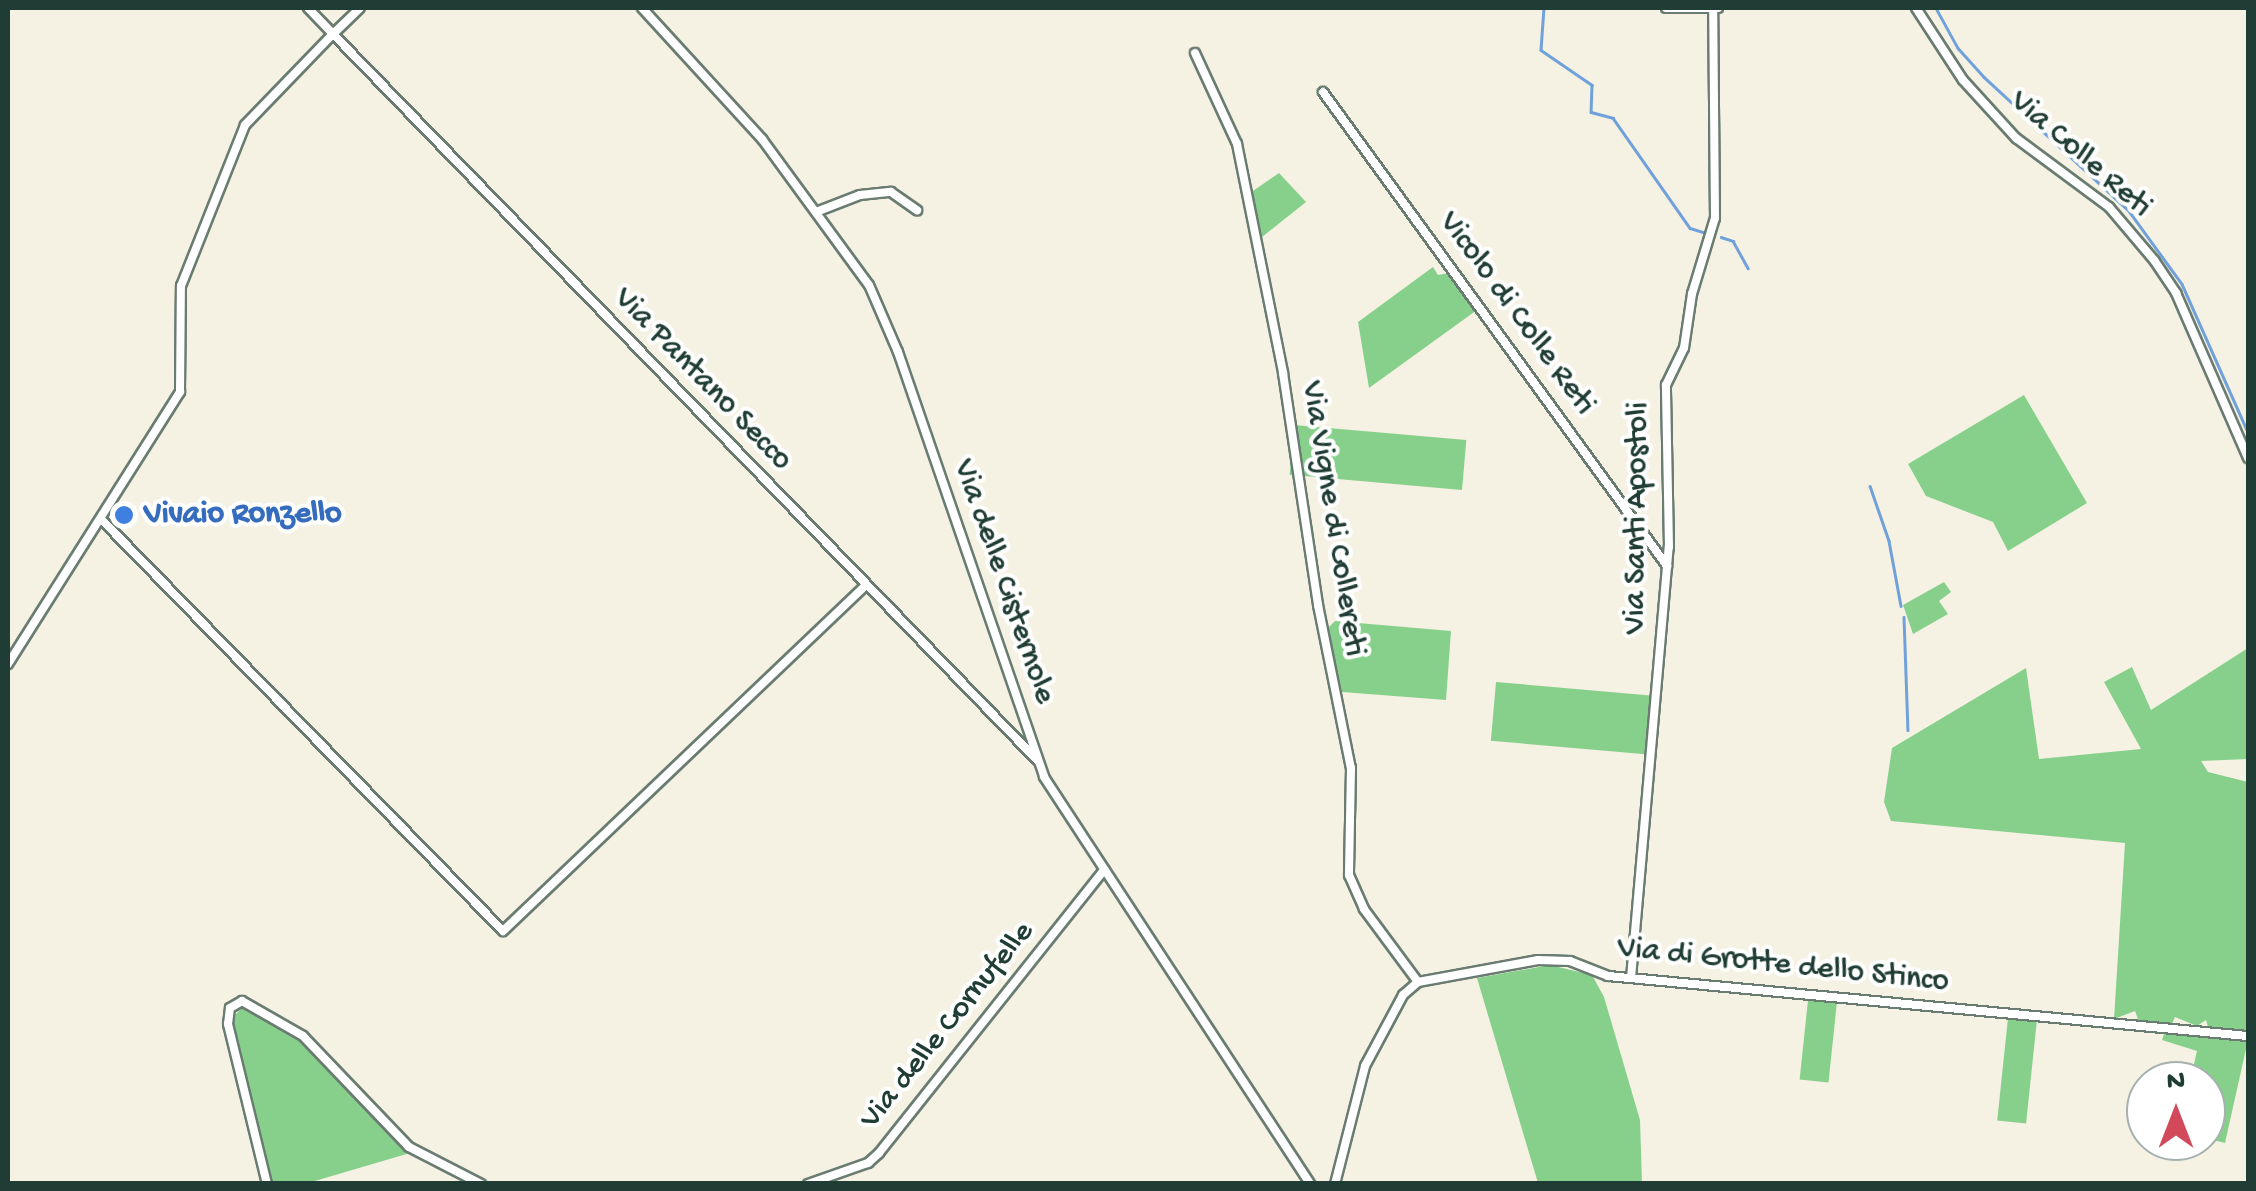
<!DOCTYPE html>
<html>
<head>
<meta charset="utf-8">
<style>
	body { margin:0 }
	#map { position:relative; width:2256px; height:1191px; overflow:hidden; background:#f5f2e3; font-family:"Gochi Hand",sans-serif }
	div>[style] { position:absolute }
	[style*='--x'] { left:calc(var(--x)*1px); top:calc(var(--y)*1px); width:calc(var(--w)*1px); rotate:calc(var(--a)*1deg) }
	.green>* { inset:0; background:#87d08c; transform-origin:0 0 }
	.stream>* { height:2.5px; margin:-1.25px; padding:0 1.25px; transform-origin:1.25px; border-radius:1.25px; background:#70a1db }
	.roads { filter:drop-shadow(2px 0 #6a7c71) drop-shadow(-2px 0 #6a7c71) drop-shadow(0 2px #6a7c71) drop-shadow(0 -2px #6a7c71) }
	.minor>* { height:8px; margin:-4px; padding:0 4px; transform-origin:4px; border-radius:4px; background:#fff }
	.dots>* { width:28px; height:28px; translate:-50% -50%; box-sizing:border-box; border:5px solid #fff; border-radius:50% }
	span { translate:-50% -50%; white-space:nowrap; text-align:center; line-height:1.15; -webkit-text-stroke:8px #fff; paint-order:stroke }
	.street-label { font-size:32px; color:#1f3d34 }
	.shop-label { font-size:32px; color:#366cbe; font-weight:700 }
	.left { translate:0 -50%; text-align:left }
	.frame { position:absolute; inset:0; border:10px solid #1f3d34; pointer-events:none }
	.north { position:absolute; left:2126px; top:1061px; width:100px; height:100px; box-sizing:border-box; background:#fff; border:2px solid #a5b1ae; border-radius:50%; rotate:0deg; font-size:28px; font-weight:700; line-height:40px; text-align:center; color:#1f3d34 }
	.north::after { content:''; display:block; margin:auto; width:35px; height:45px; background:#d1495b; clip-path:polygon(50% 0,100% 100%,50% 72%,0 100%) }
</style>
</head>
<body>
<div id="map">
	<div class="green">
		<i style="clip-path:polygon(1279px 173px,1306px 202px,1262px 237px,1250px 193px)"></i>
		<i style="clip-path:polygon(1433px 267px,1438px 275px,1449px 273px,1477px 310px,1369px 388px,1358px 322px)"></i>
		<i style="clip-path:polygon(2024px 395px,2087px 503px,2008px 551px,1993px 522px,1926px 496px,1908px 464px)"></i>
		<i style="left:1294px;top:425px;width:173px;height:50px;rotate:5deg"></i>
		<i style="clip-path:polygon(1944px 582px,1951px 592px,1939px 601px,1948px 614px,1913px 634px,1903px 605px)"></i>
		<i style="clip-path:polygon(1335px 621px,1451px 631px,1446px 700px,1342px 692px,1327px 629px)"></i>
		<i style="clip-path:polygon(2248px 648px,2248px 759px,2201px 761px,2208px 772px,2248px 782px,2248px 1031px,2208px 1027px,2206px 1020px,2197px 1026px,2175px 1017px,2172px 1024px,2139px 1022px,2135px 1011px,2114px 1019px,2125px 843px,1891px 821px,1884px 802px,1892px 748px,2026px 668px,2039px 759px,2141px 749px,2104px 682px,2132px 667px,2151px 710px)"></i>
		<i style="left:1496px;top:682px;width:158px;height:59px;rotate:5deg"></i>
		<i style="clip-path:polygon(1550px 965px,1592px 975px,1604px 997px,1640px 1120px,1642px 1183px,1538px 1183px,1477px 978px)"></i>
		<i style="left:1808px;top:1000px;width:29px;height:80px;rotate:6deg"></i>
		<i style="clip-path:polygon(244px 1006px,306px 1038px,410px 1153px,308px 1183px,272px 1183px,232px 1018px)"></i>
		<i style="left:2008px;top:1018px;width:29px;height:103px;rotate:6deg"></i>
		<i style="clip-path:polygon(2164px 1034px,2248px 1040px,2225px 1143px,2206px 1138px,2206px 1081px,2190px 1081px,2197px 1051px,2162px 1040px)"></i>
	</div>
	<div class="stream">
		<i style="--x:1544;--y:8;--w:42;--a:94.1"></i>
		<i style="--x:1541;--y:50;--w:62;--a:34.5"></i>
		<i style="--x:1592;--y:85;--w:27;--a:92"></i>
		<i style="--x:1591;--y:112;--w:23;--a:15"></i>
		<i style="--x:1613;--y:118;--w:134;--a:55"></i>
		<i style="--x:1690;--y:228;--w:17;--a:17"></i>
		<i style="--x:1936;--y:8;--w:46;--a:61.2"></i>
		<i style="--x:1958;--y:48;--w:39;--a:48"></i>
		<i style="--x:1984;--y:77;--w:197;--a:42.7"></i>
		<i style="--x:2129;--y:211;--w:90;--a:54"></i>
		<i style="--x:2182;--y:284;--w:162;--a:66"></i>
		<i style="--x:1721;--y:237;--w:13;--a:18"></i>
		<i style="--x:1733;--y:241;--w:31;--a:61"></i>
		<i style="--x:1870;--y:486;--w:58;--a:70.9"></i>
		<i style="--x:1889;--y:541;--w:66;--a:79.5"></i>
		<i style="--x:1904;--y:617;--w:113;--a:88"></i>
	</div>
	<div class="roads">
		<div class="minor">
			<i style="--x:308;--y:8;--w:36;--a:46"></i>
			<i style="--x:333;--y:34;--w:37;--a:-44"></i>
			<i style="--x:642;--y:8;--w:178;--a:47.5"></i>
			<i style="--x:762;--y:139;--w:181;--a:53.8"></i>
			<i style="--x:869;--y:285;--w:73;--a:66.6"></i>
			<i style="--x:898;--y:352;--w:449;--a:71"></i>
			<i style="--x:1044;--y:777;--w:486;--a:56.8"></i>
			<i style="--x:1666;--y:8;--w:52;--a:0"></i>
			<i style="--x:1916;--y:8;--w:86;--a:56.9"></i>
			<i style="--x:1963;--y:80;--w:79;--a:47.6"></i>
			<i style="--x:2016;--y:138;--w:116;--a:36.6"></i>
			<i style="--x:2109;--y:207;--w:70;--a:49.7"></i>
			<i style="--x:2154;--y:260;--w:40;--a:56"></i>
			<i style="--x:2176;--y:293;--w:180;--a:66.4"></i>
			<i style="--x:1195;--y:53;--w:100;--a:65.2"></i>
			<i style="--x:1237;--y:144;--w:234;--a:78.6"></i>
			<i style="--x:1283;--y:373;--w:235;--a:81.4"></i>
			<i style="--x:1318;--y:605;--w:166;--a:78.6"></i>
			<i style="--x:1351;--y:768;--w:107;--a:91.1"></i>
			<i style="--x:1349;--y:875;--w:37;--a:66"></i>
			<i style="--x:1364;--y:909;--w:91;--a:53.5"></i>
			<i style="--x:1323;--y:92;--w:586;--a:54.03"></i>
			<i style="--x:816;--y:212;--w:47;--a:-21.1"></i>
			<i style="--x:860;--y:195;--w:31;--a:-6"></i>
			<i style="--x:891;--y:192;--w:32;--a:35"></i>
			<i style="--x:102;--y:520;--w:574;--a:45.71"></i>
			<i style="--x:503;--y:931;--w:501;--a:-43.63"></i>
			<i style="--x:8;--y:664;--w:322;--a:-57.7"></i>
			<i style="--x:180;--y:392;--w:106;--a:-89.5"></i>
			<i style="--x:181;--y:286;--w:173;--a:-68.3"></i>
			<i style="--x:245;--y:125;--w:127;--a:-46"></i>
			<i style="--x:333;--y:34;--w:1011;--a:45.88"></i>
			<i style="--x:1631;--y:978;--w:433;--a:-85"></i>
			<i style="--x:1669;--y:547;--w:162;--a:-91.1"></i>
			<i style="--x:1666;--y:385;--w:41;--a:-64.1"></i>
			<i style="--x:1684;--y:348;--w:55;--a:-81.6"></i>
			<i style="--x:1692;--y:294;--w:79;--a:-73.2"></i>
			<i style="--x:1715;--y:218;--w:210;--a:-90.5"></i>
			<i style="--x:267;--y:1184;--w:165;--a:-103.7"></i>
			<i style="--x:228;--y:1024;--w:16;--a:-83"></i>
			<i style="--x:230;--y:1008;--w:14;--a:-30"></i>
			<i style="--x:242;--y:1001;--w:70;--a:29.8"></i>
			<i style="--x:303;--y:1036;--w:153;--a:46.3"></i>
			<i style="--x:409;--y:1147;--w:81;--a:27.2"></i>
			<i style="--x:808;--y:1184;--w:64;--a:-19.3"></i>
			<i style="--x:868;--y:1163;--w:15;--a:-42"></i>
			<i style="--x:879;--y:1153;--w:362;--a:-51.5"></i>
			<i style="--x:1335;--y:1184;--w:122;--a:-75.7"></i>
			<i style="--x:1365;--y:1066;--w:81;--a:-61.8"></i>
			<i style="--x:1403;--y:995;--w:20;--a:-41"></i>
			<i style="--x:1418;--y:982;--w:122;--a:-10.4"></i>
			<i style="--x:1538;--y:960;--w:32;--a:2"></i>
			<i style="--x:1570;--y:961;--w:41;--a:21.5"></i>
			<i style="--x:1608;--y:976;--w:643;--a:5.36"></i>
		</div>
	</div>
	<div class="dots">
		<i style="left:124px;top:515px;background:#3f7fe0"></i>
	</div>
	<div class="street-label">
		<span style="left:2080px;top:155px;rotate:41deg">Via Colle Reti</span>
		<span style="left:1516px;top:314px;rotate:54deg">Vicolo di Colle Reti</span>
		<span style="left:702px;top:380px;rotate:46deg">Via Pantano Secco</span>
		<span style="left:1638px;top:518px;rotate:-89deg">Via Santi Apostoli</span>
		<span style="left:1332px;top:519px;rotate:81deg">Via Vigne di Collereti</span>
		<span style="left:1003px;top:582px;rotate:71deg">Via delle Cisternole</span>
		<span style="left:1783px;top:966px;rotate:6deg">Via di Grotte dello Stinco</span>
		<span style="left:948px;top:1026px;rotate:-51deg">Via delle Cornufelle</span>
	</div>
	<div class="shop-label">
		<span class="left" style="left:144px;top:515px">Vivaio Ronzello</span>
	</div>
	<div class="frame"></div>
	<div class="north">N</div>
</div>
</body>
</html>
